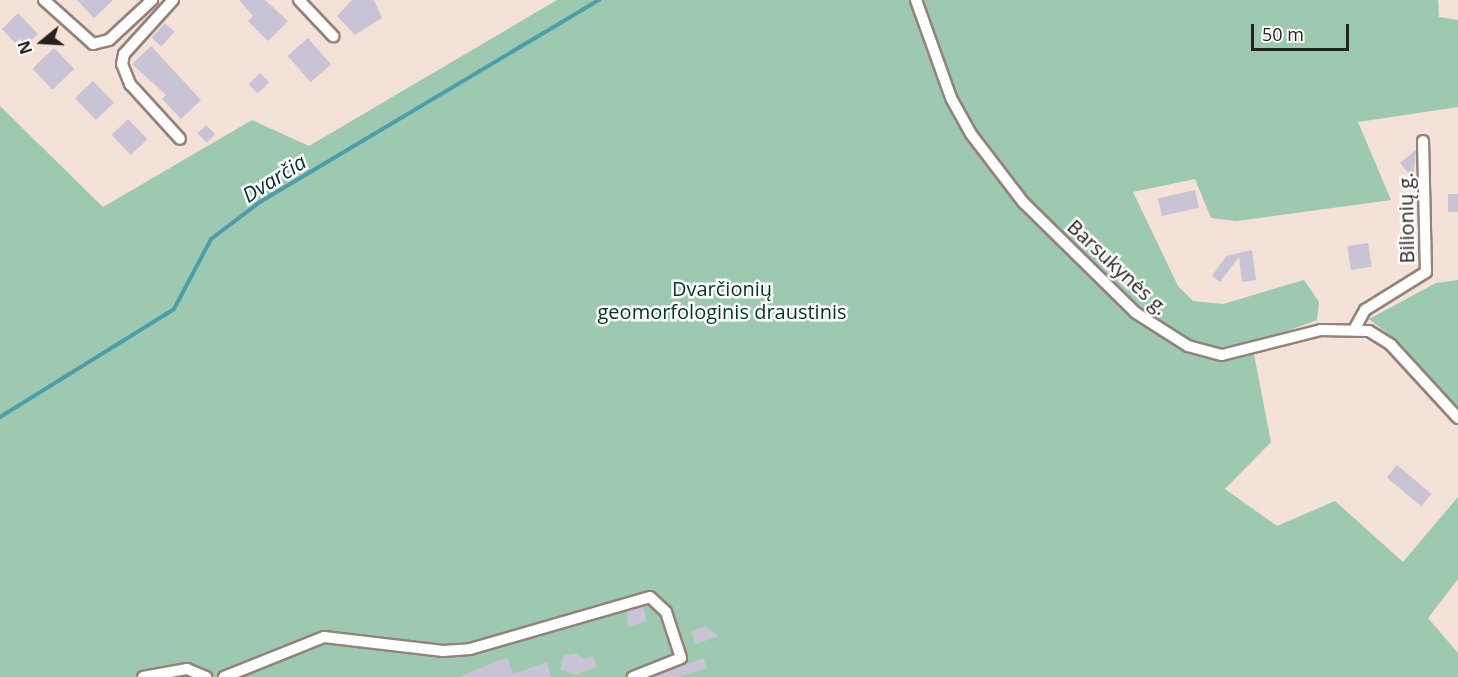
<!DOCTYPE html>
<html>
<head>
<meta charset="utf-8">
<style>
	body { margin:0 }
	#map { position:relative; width:1458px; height:677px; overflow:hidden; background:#f4e1d7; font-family:"Open Sans",sans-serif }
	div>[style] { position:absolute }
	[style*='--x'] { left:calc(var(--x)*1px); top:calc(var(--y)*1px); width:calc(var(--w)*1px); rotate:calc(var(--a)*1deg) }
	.green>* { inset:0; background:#9dc9b0 }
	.stream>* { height:4px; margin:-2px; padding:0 2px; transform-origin:2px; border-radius:2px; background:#4b9eaa }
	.building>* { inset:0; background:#c9c4d5; transform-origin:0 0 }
	.roads { filter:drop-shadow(2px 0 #94837a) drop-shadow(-2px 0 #94837a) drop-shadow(0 2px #94837a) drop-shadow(0 -2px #94837a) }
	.minor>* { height:10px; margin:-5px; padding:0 5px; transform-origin:5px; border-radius:5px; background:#fff }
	span { translate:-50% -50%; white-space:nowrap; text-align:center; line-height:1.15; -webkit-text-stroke:5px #fff; paint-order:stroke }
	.street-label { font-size:20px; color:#27201d }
	.park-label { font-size:20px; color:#003620 }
	.water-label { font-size:21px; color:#063035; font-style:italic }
	.north { position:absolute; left:12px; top:12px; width:60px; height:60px; -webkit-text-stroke:4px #fff; paint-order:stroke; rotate:252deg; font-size:16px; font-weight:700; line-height:24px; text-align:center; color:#27201d }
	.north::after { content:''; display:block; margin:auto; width:21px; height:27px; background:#27201d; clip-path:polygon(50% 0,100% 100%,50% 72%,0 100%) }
	.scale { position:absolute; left:1251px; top:24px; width:98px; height:27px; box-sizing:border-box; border:3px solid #27201d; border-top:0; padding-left:8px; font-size:18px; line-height:21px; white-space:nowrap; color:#27201d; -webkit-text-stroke:4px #fff; paint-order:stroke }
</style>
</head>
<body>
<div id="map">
	<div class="green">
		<i style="clip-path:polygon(557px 0,1438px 0,1439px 17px,1458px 20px,1458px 107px,1358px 122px,1391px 200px,1237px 221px,1211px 218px,1195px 179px,1133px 192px,1178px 286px,1193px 301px,1223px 304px,1304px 280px,1319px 302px,1317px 320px,1252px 344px,1271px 442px,1225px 489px,1277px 526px,1335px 501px,1403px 562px,1458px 497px,1458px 579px,1428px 618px,1458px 653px,1458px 677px,0 677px,0 106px,103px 207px,252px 120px,309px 146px)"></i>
		<i style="clip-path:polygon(1458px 280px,1458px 410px,1401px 344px,1369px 319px,1436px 283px)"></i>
	</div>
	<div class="stream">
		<i style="--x:0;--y:417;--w:205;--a:-31.8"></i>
		<i style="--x:174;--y:309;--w:79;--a:-62.1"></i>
		<i style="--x:211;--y:239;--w:61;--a:-37.1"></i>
		<i style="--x:260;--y:202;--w:395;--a:-30.8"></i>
	</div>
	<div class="building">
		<i style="clip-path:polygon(77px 0,113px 0,94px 18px)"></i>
		<i style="clip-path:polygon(239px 0,265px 0,288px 21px,268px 41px,248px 21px,253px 16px)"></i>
		<i style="clip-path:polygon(352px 0,374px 0,382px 18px,355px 35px,337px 16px)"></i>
		<i style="clip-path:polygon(18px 13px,38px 34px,26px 45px,20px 39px,15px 43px,2px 29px)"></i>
		<i style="left:165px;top:23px;width:13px;height:20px;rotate:42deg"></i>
		<i style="left:308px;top:38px;width:35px;height:27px;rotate:49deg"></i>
		<i style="clip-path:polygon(151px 46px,201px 100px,181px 119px,162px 99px,166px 95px,132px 64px)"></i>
		<i style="left:54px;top:48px;width:29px;height:30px;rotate:46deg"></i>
		<i style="left:260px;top:73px;width:13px;height:16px;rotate:45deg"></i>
		<i style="left:93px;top:81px;width:30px;height:25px;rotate:46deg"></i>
		<i style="left:128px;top:119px;width:28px;height:23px;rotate:46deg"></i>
		<i style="left:206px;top:125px;width:13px;height:12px;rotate:45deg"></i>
		<i style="clip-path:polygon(1416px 150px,1413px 179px,1400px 163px)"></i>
		<i style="left:1195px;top:190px;width:18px;height:38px;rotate:77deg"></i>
		<i style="left:1448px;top:194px;width:10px;height:18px"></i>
		<i style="left:1368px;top:243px;width:24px;height:21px;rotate:81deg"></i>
		<i style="clip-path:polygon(1252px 250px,1256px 280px,1242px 282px,1239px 257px,1220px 282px,1212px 276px,1226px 256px)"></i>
		<i style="left:1397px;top:465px;width:45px;height:16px;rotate:40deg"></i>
		<i style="clip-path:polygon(643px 607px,647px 621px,628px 627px,627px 611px)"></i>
		<i style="clip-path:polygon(705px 626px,719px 636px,696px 644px,691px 632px)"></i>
		<i style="clip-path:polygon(575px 653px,585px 659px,593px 656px,597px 667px,576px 675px,560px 670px,563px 656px)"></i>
		<i style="clip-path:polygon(507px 657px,513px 674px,547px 662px,551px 677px,459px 677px)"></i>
		<i style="clip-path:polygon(703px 658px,707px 668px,679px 677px,653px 677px)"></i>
	</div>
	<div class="roads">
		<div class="minor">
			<i style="--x:44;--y:0;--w:66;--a:41.9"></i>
			<i style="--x:93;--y:44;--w:16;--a:-14"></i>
			<i style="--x:109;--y:40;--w:59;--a:-42.9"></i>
			<i style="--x:173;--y:0;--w:73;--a:132.2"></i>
			<i style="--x:124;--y:54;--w:10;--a:101"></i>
			<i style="--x:122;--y:64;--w:22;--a:68"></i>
			<i style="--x:130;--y:84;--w:74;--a:47.7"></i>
			<i style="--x:299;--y:0;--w:50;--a:46.6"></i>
			<i style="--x:916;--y:0;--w:104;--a:70.3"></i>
			<i style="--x:951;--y:98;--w:41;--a:60.9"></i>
			<i style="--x:971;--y:134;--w:86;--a:52.6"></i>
			<i style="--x:1023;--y:202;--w:158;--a:44.5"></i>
			<i style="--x:1136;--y:313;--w:62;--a:32.4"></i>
			<i style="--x:1188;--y:346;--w:35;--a:15"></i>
			<i style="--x:1222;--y:355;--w:102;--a:-14.2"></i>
			<i style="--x:1321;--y:330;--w:48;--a:1.2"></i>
			<i style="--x:1369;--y:331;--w:26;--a:32"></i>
			<i style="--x:1391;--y:345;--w:99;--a:47.5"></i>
			<i style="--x:1355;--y:328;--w:21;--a:-61"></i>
			<i style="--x:1365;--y:310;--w:72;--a:-31.9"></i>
			<i style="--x:1426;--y:272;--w:131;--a:-91.3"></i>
			<i style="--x:143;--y:677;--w:45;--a:-10.3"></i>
			<i style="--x:187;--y:669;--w:21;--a:23"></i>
			<i style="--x:224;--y:677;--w:108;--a:-21.8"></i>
			<i style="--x:324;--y:637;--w:120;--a:6.7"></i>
			<i style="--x:443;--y:651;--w:27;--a:-4"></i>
			<i style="--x:470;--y:649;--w:187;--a:-16.1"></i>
			<i style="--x:650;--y:597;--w:22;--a:43"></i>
			<i style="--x:666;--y:612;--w:48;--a:71.9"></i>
			<i style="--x:681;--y:658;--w:52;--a:158.4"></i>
		</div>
	</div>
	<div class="street-label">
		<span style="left:1406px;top:218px;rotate:-91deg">Bilionių g.</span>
		<span style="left:1118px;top:267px;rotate:43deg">Barsukynės g.</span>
	</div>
	<div class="park-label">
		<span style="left:722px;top:300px">Dvarčionių<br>geomorfologinis draustinis</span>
	</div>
	<div class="water-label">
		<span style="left:274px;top:178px;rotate:-32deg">Dvarčia</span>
	</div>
	<div class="north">N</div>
	<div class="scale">50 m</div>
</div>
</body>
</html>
